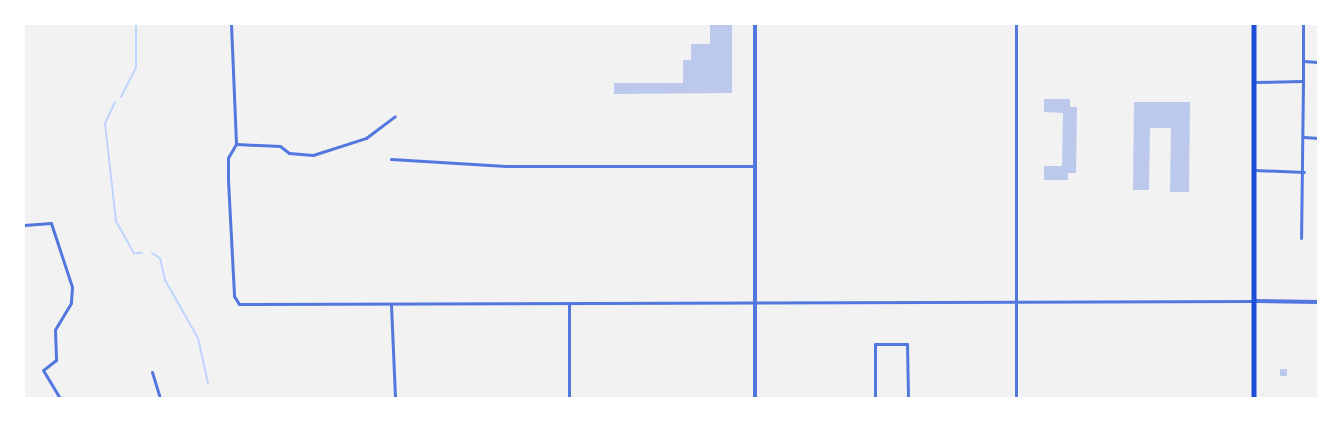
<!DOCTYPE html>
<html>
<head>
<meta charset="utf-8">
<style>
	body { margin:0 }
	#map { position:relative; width:1342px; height:422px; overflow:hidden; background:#f2f2f2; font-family:"Work Sans",sans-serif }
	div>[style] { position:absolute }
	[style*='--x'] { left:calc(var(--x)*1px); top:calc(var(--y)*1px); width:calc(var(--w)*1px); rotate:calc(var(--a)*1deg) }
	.stream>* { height:2px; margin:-1px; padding:0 1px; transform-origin:1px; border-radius:1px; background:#bfd3fe }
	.building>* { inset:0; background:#bdc9ec; transform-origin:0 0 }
	.minor>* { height:3px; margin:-1.5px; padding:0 1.5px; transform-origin:1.5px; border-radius:1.5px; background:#5277de }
	.tertiary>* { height:4px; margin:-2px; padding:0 2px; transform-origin:2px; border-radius:2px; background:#5277de }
	.secondary>* { height:4.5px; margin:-2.25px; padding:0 2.25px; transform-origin:2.25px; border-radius:2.25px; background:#1d4ed8 }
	span { translate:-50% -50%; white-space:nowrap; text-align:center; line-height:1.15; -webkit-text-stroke:5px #fff; paint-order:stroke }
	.frame { position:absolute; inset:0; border:25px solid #fff; pointer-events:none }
</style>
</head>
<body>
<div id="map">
	<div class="stream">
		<i style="--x:121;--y:97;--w:33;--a:-63"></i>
		<i style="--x:136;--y:68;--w:44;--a:-90"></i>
		<i style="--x:115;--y:102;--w:23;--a:115"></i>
		<i style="--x:105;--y:123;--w:99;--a:83.6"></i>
		<i style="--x:116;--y:221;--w:37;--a:61"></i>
		<i style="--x:134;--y:253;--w:8;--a:0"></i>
		<i style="--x:152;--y:253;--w:9;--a:32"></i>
		<i style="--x:160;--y:258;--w:23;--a:77"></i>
		<i style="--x:165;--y:280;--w:67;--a:60.4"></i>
		<i style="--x:198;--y:338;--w:46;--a:77.5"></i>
	</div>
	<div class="building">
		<i style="clip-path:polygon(710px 24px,732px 24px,732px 93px,614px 94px,614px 83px,683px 83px,683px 60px,691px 60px,691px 44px,710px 44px)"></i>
		<i style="clip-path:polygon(1044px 99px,1070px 99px,1070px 107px,1077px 107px,1076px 173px,1068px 173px,1068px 180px,1044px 180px,1044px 166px,1062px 166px,1063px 113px,1044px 112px)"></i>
		<i style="clip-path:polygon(1134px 102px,1190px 102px,1189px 192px,1170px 192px,1171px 128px,1150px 128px,1149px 190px,1133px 190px)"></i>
		<i style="left:1280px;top:369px;width:7px;height:7px"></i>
	</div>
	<div class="minor">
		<i style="--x:231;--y:24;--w:120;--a:87.6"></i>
		<i style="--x:236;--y:144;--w:16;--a:120"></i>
		<i style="--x:228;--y:158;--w:22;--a:90"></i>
		<i style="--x:228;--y:180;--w:116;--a:87"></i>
		<i style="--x:234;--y:296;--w:9;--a:58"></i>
		<i style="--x:239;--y:304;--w:1015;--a:-0.17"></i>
		<i style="--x:1303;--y:61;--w:15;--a:4"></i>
		<i style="--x:1303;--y:81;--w:57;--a:-90"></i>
		<i style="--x:1253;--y:82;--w:50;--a:-1.1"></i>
		<i style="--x:1303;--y:81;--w:157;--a:90.7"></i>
		<i style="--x:1304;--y:137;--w:14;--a:4"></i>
		<i style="--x:236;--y:144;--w:44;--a:2.6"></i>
		<i style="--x:280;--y:146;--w:11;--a:38"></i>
		<i style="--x:289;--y:153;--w:24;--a:5"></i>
		<i style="--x:313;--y:155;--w:56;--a:-17.8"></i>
		<i style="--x:366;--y:138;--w:36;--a:-37"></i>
		<i style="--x:391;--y:159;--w:115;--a:3.5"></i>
		<i style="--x:506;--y:166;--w:249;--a:0"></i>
		<i style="--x:1254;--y:170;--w:50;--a:2.3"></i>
		<i style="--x:24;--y:225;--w:27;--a:-4"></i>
		<i style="--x:51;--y:223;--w:67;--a:71.8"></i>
		<i style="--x:72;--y:287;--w:16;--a:94"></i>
		<i style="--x:71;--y:303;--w:31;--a:121"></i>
		<i style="--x:55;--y:330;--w:30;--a:88"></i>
		<i style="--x:56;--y:360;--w:16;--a:142"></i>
		<i style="--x:43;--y:370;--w:33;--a:59"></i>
		<i style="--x:391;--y:305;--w:93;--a:87.5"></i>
		<i style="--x:152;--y:372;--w:27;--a:73"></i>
		<i style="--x:569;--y:398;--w:94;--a:-90"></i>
		<i style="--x:708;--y:398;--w:17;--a:0"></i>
		<i style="--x:875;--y:398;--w:54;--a:-90"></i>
		<i style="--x:875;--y:344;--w:32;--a:0"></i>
		<i style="--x:907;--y:344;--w:54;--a:88.9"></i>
		<i style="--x:1016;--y:398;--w:374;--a:-90"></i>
	</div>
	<div class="tertiary">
		<i style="--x:1254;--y:301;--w:64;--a:0.9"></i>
		<i style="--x:755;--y:398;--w:374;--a:-90"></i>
	</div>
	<div class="secondary">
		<i style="--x:1254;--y:24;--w:374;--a:90"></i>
	</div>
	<div class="frame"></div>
</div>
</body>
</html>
